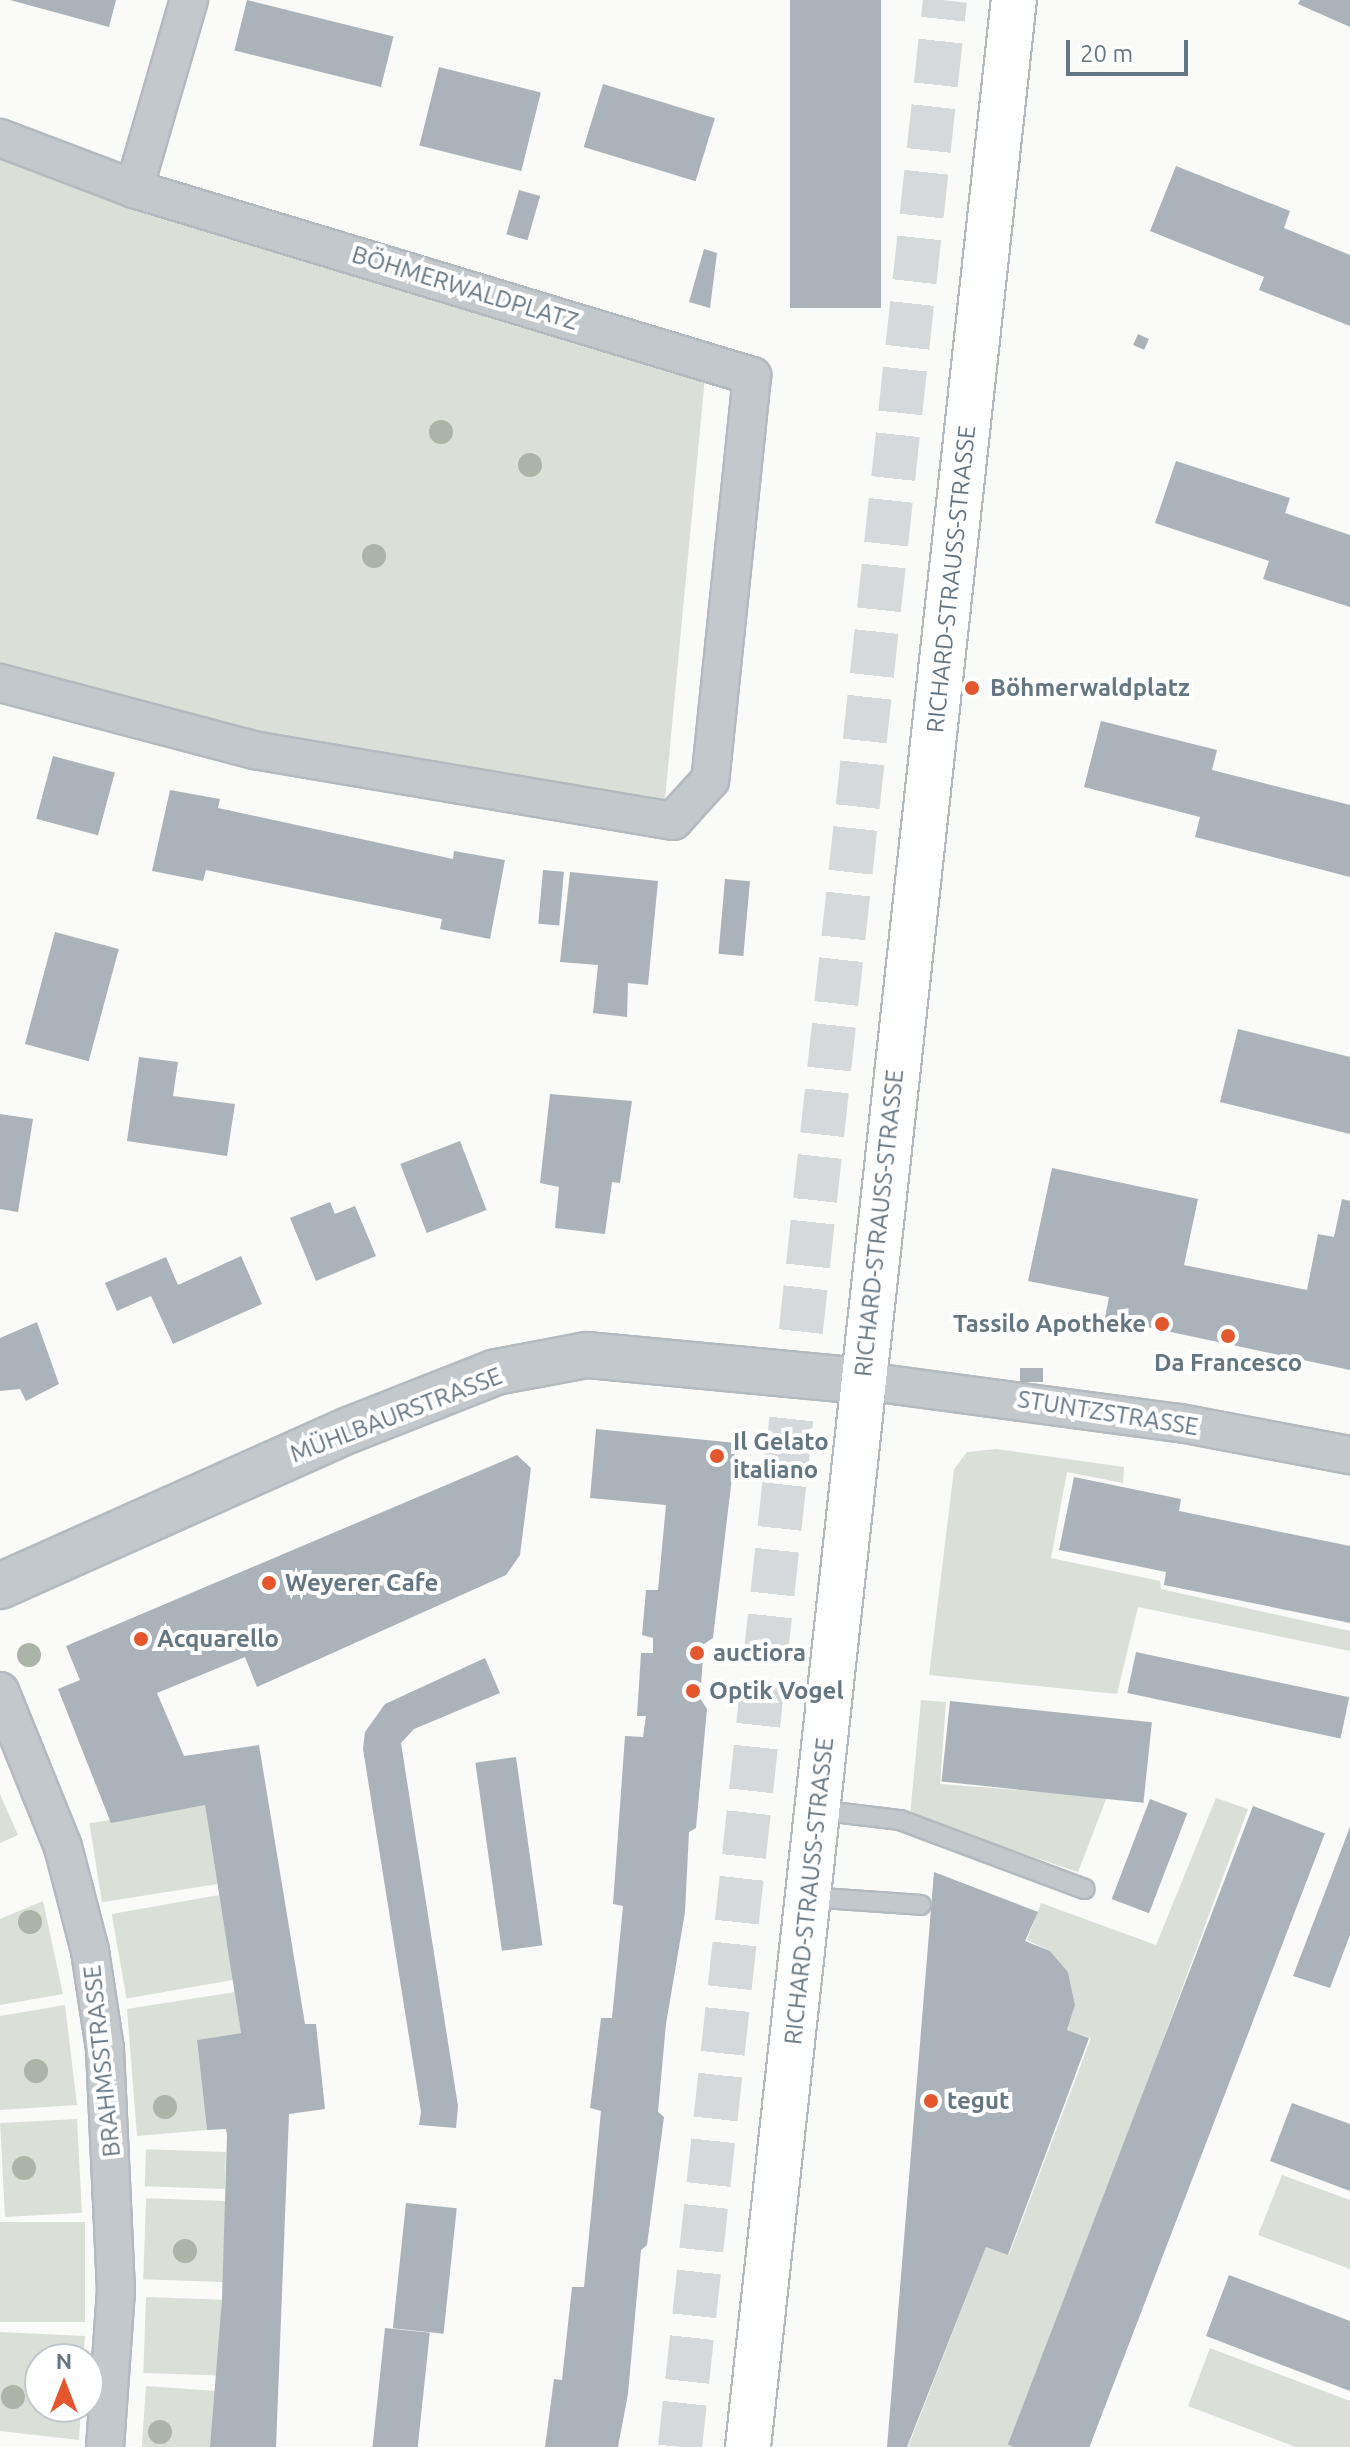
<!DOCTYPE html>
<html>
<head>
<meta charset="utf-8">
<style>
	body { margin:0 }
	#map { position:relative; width:1350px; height:2447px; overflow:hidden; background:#fafaf8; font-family:Ubuntu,sans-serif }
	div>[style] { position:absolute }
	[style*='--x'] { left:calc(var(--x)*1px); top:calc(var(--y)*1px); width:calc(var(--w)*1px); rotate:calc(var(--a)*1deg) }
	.green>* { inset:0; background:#dadfd7; transform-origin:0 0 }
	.building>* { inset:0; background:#aab3b9; transform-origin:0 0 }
	.trunk-tunnel>* { height:44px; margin-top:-22px; transform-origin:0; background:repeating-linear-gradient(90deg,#d5d9db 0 44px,transparent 0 66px) }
	.roads { filter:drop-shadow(2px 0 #b3babf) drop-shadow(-2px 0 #b3babf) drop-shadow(0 2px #b3babf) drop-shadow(0 -2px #b3babf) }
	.service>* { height:18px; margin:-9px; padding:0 9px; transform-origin:9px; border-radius:9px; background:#c3c8cc }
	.minor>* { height:36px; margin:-18px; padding:0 18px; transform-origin:18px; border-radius:18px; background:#c3c8cc }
	.tertiary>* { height:44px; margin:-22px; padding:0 22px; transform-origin:22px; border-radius:22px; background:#c3c8cc }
	.secondary>* { height:44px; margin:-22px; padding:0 22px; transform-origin:22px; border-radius:22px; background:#fff }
	.trees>* { width:24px; height:24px; margin:-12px; border-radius:50%; background:#aab4a7 }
	.dots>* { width:22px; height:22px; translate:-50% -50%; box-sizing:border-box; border:4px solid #fff; border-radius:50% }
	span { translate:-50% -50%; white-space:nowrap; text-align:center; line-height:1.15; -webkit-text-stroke:8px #fff; paint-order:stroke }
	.street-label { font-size:24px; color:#657683 }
	.poi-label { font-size:24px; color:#657683; font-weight:700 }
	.left { translate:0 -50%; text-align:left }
	.right { translate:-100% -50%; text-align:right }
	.north { position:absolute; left:24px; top:2343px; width:80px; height:80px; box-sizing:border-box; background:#fff; border:2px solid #c1c8cd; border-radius:50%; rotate:0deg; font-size:22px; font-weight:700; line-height:32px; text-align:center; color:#657683 }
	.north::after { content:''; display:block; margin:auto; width:28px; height:36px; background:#e4572e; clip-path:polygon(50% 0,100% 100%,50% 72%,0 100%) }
	.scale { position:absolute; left:1066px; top:40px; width:122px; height:36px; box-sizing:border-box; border:4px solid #657683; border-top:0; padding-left:10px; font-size:24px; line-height:28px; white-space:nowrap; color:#657683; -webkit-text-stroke:6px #fff; paint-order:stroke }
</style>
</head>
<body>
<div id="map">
	<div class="green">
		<i style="clip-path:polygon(0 152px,705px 377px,664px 810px,281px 745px,0 670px)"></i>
		<i style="clip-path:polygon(996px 1449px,1124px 1467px,1123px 1483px,1067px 1472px,1051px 1558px,1160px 1581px,1161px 1589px,1350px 1631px,1350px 1651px,1138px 1607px,1117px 1694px,929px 1675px,954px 1469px,967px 1452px)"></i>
		<i style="clip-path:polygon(921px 1700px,946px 1702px,940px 1784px,1107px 1797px,1078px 1872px,910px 1816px)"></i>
		<i style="clip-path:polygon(0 1794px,18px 1835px,0 1843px)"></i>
		<i style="clip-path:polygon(1216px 1798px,1248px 1809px,1013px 2447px,908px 2447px,986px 2247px,1009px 2255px,1091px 2038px,1067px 2030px,1075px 2005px,1068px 1972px,1050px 1951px,1027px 1940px,1041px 1903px,1156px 1945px)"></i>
		<i style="left:205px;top:1805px;width:80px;height:117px;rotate:81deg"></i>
		<i style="left:219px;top:1895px;width:86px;height:109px;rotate:80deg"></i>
		<i style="clip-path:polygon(43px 1901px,63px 1994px,0 2005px,0 1919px)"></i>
		<i style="clip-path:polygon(235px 1992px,241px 2033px,197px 2040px,207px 2130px,137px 2136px,127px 2009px)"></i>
		<i style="clip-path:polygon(65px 2005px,77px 2105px,0 2110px,0 2016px)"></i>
		<i style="left:77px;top:2119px;width:94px;height:77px;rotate:87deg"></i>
		<i style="left:226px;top:2152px;width:37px;height:80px;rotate:92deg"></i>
		<i style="clip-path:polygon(1282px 2175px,1350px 2200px,1350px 2269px,1258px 2235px)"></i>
		<i style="left:226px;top:2201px;width:81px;height:80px;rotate:92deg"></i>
		<i style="left:0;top:2222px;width:85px;height:100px"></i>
		<i style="left:146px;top:2297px;width:76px;height:76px;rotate:2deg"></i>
		<i style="clip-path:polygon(0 2332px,85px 2336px,83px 2359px,40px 2359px,40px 2407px,81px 2407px,79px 2440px,0 2431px)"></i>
		<i style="clip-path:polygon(1210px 2348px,1350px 2401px,1350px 2447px,1296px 2447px,1188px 2406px)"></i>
		<i style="left:146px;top:2386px;width:70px;height:61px;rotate:4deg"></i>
	</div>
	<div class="building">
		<i style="clip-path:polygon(10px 0,116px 0,109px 27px)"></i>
		<i style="left:247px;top:0;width:151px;height:52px;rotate:14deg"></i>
		<i style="left:790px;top:0;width:91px;height:308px"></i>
		<i style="clip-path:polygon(1300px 0,1350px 0,1350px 27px,1298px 4px)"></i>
		<i style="left:439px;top:67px;width:105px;height:81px;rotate:14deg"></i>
		<i style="left:603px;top:84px;width:117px;height:66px;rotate:17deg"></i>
		<i style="clip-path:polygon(1176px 166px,1290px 211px,1284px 228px,1350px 255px,1350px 326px,1259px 290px,1264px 277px,1150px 231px)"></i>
		<i style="left:519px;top:190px;width:22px;height:46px;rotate:16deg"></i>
		<i style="clip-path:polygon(704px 249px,717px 253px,710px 308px,689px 302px)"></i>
		<i style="left:1138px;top:334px;width:12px;height:12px;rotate:24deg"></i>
		<i style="clip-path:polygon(1176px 461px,1290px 498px,1285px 513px,1350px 535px,1350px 607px,1263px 579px,1269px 561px,1155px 523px)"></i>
		<i style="clip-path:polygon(1101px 721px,1217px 750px,1212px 770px,1350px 805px,1350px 877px,1195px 837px,1200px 817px,1084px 787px)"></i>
		<i style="left:53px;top:756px;width:64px;height:65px;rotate:15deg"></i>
		<i style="clip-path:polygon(170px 790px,220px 799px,218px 808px,453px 859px,454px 851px,505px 860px,490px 939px,440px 929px,442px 919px,206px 870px,203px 881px,152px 871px)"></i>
		<i style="left:543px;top:870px;width:21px;height:54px;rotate:5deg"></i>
		<i style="clip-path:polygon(570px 872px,658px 881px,648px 985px,628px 983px,627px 1017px,593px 1013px,598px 965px,560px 962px)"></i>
		<i style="left:725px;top:879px;width:25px;height:75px;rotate:5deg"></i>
		<i style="left:55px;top:932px;width:66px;height:116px;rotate:15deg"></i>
		<i style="clip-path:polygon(1238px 1029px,1350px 1057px,1350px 1134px,1220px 1102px)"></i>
		<i style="clip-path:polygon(139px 1057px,178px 1062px,173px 1096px,235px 1104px,227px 1156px,127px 1141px)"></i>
		<i style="clip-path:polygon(550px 1094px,632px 1101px,620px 1183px,612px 1182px,605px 1234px,555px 1228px,559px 1187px,540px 1183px)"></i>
		<i style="clip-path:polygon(0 1114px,33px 1119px,18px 1212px,0 1209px)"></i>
		<i style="left:460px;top:1141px;width:74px;height:64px;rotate:69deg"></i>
		<i style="clip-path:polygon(1052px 1168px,1198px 1199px,1184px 1265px,1307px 1290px,1318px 1234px,1334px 1237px,1342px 1199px,1350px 1201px,1350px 1370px,1105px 1318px,1109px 1297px,1028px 1281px)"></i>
		<i style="clip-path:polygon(330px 1202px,335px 1214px,355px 1206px,376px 1256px,316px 1281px,290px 1218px)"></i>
		<i style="clip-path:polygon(241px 1256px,262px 1304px,173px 1344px,151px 1296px,117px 1311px,105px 1283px,166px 1257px,178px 1285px)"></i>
		<i style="clip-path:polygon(37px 1322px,59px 1384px,26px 1401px,20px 1389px,0 1391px,0 1338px)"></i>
		<i style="left:1020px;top:1368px;width:23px;height:14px"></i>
		<i style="clip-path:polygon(596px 1429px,736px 1443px,713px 1638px,704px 1644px,700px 1698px,707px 1709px,696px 1828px,689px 1832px,685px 1912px,666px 2024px,658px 2112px,664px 2117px,647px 2245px,641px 2250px,628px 2394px,618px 2447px,545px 2447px,554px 2379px,562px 2380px,572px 2287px,584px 2287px,601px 2111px,590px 2108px,601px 2018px,612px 2018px,623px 1906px,613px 1904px,625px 1736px,643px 1737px,646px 1716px,637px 1716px,641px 1653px,653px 1653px,653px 1638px,642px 1635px,646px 1590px,658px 1590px,666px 1505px,590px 1498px)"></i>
		<i style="clip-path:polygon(517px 1455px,531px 1468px,520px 1555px,506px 1575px,257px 1687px,245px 1657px,157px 1693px,184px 1756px,259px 1745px,305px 2024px,316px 2024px,325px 2109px,289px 2114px,276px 2447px,210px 2447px,222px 2299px,227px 2135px,226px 2129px,207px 2130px,197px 2040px,241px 2033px,205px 1805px,111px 1823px,58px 1689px,80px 1680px,66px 1646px)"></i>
		<i style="clip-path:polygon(1074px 1477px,1181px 1499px,1179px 1511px,1350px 1546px,1350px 1623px,1164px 1585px,1166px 1572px,1059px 1550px)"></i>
		<i style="left:1136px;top:1652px;width:218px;height:42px;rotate:12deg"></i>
		<i style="clip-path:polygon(485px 1658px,500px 1693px,414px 1729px,401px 1743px,458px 2106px,456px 2128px,419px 2125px,421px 2112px,363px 1749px,365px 1732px,385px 1704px)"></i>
		<i style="left:950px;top:1701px;width:203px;height:81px;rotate:6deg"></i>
		<i style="left:516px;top:1757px;width:190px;height:41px;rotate:82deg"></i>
		<i style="left:1150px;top:1799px;width:40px;height:107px;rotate:21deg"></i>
		<i style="left:1253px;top:1806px;width:77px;height:684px;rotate:21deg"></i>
		<i style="clip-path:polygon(1350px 1827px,1350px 1935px,1330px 1988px,1293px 1976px)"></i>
		<i style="clip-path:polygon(934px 1872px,1038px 1912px,1025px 1941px,1050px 1951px,1068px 1972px,1075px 2005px,1067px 2030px,1089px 2038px,1008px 2255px,986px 2247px,907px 2447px,887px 2447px)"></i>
		<i style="clip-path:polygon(1292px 2103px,1350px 2124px,1350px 2191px,1270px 2161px)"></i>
		<i style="left:406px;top:2203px;width:51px;height:126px;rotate:6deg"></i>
		<i style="clip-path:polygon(1229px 2275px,1350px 2321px,1350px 2391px,1206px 2336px)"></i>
		<i style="left:385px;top:2328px;width:45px;height:120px;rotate:6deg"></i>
	</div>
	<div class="trunk-tunnel">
		<i style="--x:680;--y:2447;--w:2461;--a:-83.82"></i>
	</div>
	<div class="roads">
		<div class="service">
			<i style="--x:817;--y:1810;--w:84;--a:6.9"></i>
			<i style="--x:900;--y:1820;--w:197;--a:20.5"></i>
			<i style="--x:808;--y:1897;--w:113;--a:4"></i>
		</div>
		<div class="minor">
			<i style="--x:0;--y:138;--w:143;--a:20.8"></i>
			<i style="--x:134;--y:189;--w:646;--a:16.84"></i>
			<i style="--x:752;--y:376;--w:406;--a:95.9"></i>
			<i style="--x:710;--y:780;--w:55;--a:132.1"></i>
			<i style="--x:673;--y:821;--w:425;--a:-170.4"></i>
			<i style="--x:254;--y:750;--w:263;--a:-165.2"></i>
			<i style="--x:134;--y:189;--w:197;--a:-73.8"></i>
			<i style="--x:864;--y:1381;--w:319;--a:7.6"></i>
			<i style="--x:1180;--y:1423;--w:173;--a:10.7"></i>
			<i style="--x:0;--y:1691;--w:168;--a:68"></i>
			<i style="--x:63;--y:1847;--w:107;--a:75.4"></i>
			<i style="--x:90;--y:1951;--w:99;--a:81.3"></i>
			<i style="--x:105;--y:2049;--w:241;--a:87.4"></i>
			<i style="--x:116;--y:2290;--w:157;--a:94"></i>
		</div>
		<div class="tertiary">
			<i style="--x:0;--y:1586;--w:382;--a:-24.1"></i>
			<i style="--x:349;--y:1430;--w:158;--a:-21.5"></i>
			<i style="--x:496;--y:1372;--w:93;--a:-10.6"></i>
			<i style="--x:587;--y:1355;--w:278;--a:5.4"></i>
		</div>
		<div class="secondary">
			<i style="--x:748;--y:2447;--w:2461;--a:-83.8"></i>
		</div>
	</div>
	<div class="trees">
		<i style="left:441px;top:432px"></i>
		<i style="left:530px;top:465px"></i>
		<i style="left:374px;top:556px"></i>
		<i style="left:29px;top:1655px"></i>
		<i style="left:30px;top:1922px"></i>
		<i style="left:36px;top:2071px"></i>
		<i style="left:165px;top:2107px"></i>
		<i style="left:24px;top:2168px"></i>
		<i style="left:185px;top:2251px"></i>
		<i style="left:13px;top:2397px"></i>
		<i style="left:160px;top:2432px"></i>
	</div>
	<div class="dots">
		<i style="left:972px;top:688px;background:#e4572e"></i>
		<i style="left:1162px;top:1324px;background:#e4572e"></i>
		<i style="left:1228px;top:1336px;background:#e4572e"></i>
		<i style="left:717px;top:1456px;background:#e4572e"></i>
		<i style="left:269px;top:1583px;background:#e4572e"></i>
		<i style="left:141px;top:1639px;background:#e4572e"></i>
		<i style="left:697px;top:1653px;background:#e4572e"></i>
		<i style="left:693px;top:1691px;background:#e4572e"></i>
		<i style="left:931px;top:2101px;background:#e4572e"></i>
	</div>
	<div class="street-label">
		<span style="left:465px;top:288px;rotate:17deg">BÖHMERWALDPLATZ</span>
		<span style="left:951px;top:579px;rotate:-84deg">RICHARD-STRAUSS-STRASSE</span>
		<span style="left:879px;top:1223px;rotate:-84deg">RICHARD-STRAUSS-STRASSE</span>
		<span style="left:1108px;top:1413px;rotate:9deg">STUNTZSTRASSE</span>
		<span style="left:396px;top:1415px;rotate:-21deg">MÜHLBAURSTRASSE</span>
		<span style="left:809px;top:1891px;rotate:-84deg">RICHARD-STRAUSS-STRASSE</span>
		<span style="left:102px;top:2061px;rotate:-96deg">BRAHMSSTRASSE</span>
	</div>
	<div class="poi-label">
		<span class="left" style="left:990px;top:688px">Böhmerwaldplatz</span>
		<span class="right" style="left:1146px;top:1324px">Tassilo Apotheke</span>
		<span style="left:1228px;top:1363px">Da Francesco</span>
		<span class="left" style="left:733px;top:1456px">Il Gelato<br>italiano</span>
		<span class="left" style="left:285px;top:1583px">Weyerer Cafe</span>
		<span class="left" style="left:157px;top:1639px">Acquarello</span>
		<span class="left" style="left:713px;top:1653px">auctiora</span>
		<span class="left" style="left:709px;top:1691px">Optik Vogel</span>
		<span class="left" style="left:947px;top:2101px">tegut</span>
	</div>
	<div class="north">N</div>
	<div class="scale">20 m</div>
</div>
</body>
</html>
